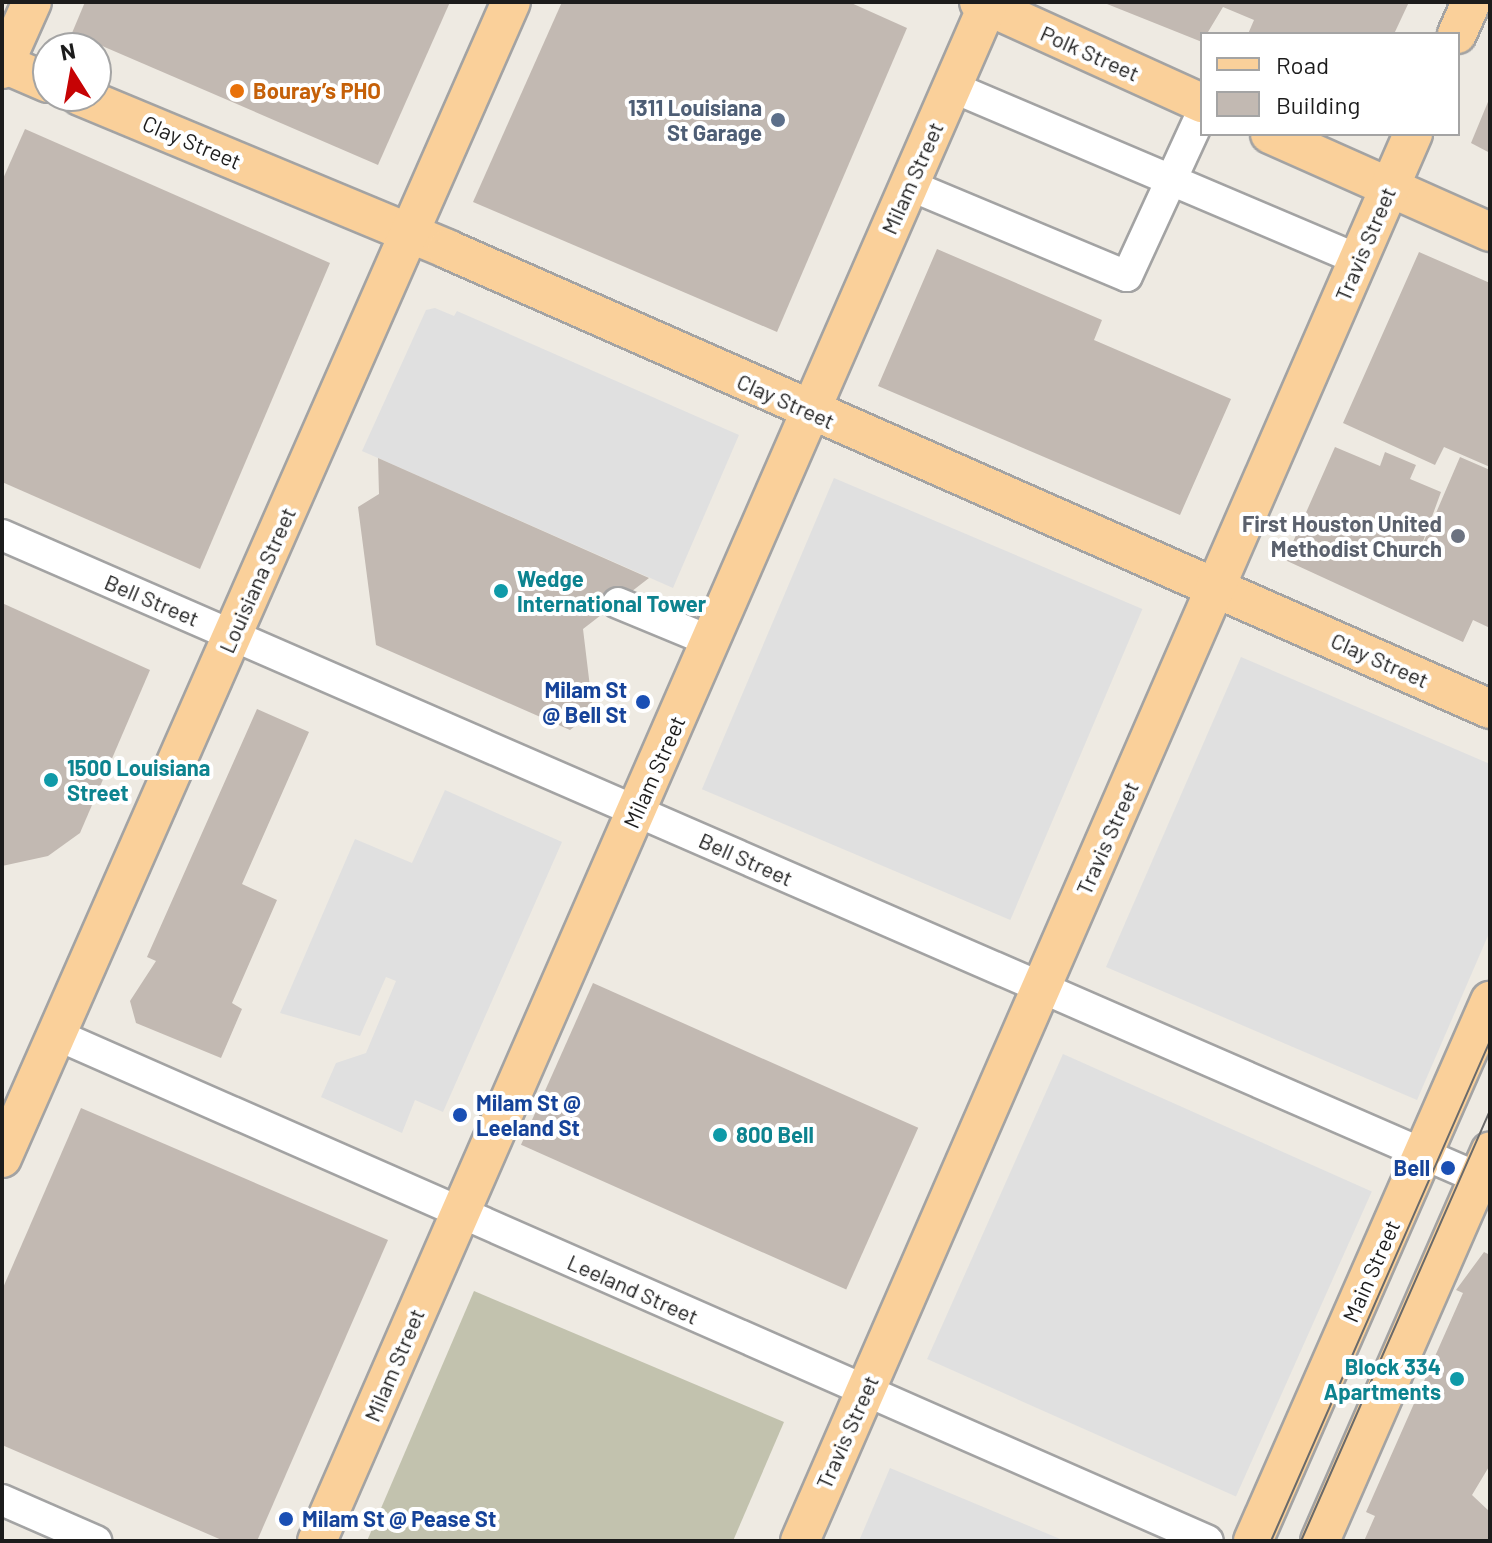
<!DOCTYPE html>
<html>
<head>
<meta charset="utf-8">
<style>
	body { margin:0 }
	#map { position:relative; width:1492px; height:1543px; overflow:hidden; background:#eeeae2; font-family:Barlow,sans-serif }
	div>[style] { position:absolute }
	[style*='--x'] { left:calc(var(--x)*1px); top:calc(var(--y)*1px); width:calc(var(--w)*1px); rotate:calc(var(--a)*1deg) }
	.construction>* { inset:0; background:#c2c2ae }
	.parking>* { inset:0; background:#e0e0e0; transform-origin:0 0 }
	.building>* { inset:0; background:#c2b9b2; transform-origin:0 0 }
	.roads { filter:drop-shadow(2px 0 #a3a3a3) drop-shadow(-2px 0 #a3a3a3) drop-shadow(0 2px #a3a3a3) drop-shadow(0 -2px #a3a3a3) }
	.minor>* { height:30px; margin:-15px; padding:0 15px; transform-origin:15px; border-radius:15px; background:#fff }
	.major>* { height:38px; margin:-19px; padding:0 19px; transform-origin:19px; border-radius:19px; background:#fad09a }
	.tram>* { height:2px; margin:-1px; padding:0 1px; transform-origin:1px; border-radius:1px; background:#6a6a6a }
	.dots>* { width:22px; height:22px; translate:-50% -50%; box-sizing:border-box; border:4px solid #fff; border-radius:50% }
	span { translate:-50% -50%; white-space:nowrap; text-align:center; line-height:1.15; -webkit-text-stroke:8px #fff; paint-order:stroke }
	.street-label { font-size:22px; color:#1c1c1c }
	.food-label { font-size:22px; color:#c56008; font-weight:700 }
	.left { translate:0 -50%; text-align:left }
	.service-label { font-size:22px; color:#4e5e75; font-weight:700 }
	.right { translate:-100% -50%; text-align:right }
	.worship-label { font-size:22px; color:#5b616d; font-weight:700 }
	.culture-label { font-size:22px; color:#0d838f; font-weight:700 }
	.transit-label { font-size:22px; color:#164399; font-weight:700 }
	.frame { position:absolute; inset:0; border:4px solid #1c1c1c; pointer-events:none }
	.legend { position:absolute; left:1200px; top:32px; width:260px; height:104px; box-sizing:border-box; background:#fff; border:2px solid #a4a4a4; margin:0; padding:10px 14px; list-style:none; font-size:24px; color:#1c1c1c }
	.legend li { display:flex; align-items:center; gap:16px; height:40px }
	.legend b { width:40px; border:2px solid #a4a4a4 }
	.north { position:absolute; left:32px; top:32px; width:80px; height:80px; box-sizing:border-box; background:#fff; border:2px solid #a4a4a4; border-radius:50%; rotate:349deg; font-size:22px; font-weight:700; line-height:32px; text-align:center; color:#1c1c1c }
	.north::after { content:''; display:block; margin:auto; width:28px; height:36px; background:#c60304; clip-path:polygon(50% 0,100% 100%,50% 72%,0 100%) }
</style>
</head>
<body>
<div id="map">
	<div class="construction">
		<i style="clip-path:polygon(474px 1291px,784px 1422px,733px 1541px,367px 1541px)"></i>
	</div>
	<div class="parking">
		<i style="clip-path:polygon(435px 308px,454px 316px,457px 311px,739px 435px,673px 588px,362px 451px,426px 310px)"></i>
		<i style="left:834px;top:478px;width:335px;height:338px;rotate:23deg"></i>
		<i style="clip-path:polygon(1241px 657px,1490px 764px,1490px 931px,1417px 1100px,1106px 967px)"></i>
		<i style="clip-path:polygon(445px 790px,562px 842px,443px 1112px,415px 1100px,402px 1133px,321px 1097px,336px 1063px,366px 1053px,396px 981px,386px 977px,360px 1036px,280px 1013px,355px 839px,412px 863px)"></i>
		<i style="left:1063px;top:1054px;width:338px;height:334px;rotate:24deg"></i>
		<i style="clip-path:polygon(890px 1468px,1065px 1541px,859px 1541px)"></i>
	</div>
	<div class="building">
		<i style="clip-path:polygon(85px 2px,450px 2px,378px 165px,72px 33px)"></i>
		<i style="clip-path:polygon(562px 2px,849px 2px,907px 28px,777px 332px,473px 202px)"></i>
		<i style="clip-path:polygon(1102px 2px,1409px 2px,1394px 34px,1248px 34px,1254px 20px,1223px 7px,1202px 42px)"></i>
		<i style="clip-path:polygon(1490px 97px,1490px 153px,1471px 143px)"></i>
		<i style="clip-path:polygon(25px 129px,330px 263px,200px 569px,2px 482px,2px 181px)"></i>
		<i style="clip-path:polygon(937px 249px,1102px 320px,1094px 340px,1231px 399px,1180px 515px,878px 386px)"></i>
		<i style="clip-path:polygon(1419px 252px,1490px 283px,1490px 467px,1444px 447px,1435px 465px,1343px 423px)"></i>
		<i style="clip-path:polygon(1335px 447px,1380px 466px,1385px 452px,1416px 465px,1410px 479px,1441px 492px,1418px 555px,1460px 457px,1490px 470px,1490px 628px,1473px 620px,1463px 642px,1285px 560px)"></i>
		<i style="clip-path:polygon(378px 458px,649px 578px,583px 629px,593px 712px,570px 730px,376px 645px,358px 507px,379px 494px)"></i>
		<i style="clip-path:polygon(2px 603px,150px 670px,80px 833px,48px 856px,2px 866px)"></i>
		<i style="clip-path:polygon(257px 709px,309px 732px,242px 884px,277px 900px,232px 1003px,242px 1009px,221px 1058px,136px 1023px,130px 1001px,156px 961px,147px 957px)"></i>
		<i style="left:593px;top:983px;width:356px;height:177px;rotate:24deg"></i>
		<i style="clip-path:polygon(81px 1108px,388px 1240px,257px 1541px,224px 1541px,2px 1445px,2px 1290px)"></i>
		<i style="clip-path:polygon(1484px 1252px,1490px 1255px,1490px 1465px,1472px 1495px,1490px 1512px,1490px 1541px,1364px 1541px,1375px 1516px,1366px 1512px,1463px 1293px,1456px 1290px)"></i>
	</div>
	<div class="roads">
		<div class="minor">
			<i style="--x:952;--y:87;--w:442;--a:23"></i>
			<i style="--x:909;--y:185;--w:236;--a:22.7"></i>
			<i style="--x:1127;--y:276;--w:179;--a:-65.3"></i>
			<i style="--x:2;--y:535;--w:1623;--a:23.53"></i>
			<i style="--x:618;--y:603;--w:100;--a:22.4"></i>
			<i style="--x:57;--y:1035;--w:1257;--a:23.73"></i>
			<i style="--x:2;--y:1500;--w:103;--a:23.6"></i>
		</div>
		<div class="major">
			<i style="--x:979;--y:2;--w:245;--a:24.4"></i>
			<i style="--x:1457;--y:34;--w:35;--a:-66"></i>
			<i style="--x:2;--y:63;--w:50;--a:23.5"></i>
			<i style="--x:2;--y:69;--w:73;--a:-65.9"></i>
			<i style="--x:80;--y:96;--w:398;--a:22.6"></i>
			<i style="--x:447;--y:249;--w:1140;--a:23.8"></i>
			<i style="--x:1270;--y:134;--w:241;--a:24"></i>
			<i style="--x:2;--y:1158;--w:1263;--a:-66.24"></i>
			<i style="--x:317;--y:1541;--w:1679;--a:-66.41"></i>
			<i style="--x:800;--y:1541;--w:1535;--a:-66.46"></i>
			<i style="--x:1253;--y:1541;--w:590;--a:-66.3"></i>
			<i style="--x:1320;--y:1541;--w:425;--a:-66.4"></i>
		</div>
	</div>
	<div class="tram">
		<i style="--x:1271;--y:1541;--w:546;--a:-66.35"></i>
		<i style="--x:1301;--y:1541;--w:470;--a:-66.3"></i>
	</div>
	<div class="dots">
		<i style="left:237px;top:91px;background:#e8710a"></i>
		<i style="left:778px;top:120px;background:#5c6f8a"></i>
		<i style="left:1458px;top:536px;background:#6b7280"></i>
		<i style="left:501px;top:591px;background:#0f9aa8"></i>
		<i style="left:643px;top:702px;background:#1a4fb4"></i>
		<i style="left:51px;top:780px;background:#0f9aa8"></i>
		<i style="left:460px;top:1115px;background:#1a4fb4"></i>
		<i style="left:720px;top:1135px;background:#0f9aa8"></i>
		<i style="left:1448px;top:1168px;background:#1a4fb4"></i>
		<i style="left:1457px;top:1379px;background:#0f9aa8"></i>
		<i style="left:286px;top:1519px;background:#1a4fb4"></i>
	</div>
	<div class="street-label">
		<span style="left:1090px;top:53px;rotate:24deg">Polk Street</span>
		<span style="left:192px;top:142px;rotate:23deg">Clay Street</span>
		<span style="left:912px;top:178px;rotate:-66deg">Milam Street</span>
		<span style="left:1365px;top:244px;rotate:-67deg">Travis Street</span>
		<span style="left:786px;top:401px;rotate:24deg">Clay Street</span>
		<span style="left:257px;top:580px;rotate:-66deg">Louisiana Street</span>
		<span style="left:152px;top:600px;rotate:23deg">Bell Street</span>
		<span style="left:1380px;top:660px;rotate:24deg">Clay Street</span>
		<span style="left:654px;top:772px;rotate:-66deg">Milam Street</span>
		<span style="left:1107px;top:838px;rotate:-66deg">Travis Street</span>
		<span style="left:746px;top:859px;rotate:24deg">Bell Street</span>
		<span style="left:1371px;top:1271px;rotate:-66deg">Main Street</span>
		<span style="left:633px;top:1289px;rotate:24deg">Leeland Street</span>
		<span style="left:394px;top:1365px;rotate:-67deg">Milam Street</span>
		<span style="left:847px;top:1432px;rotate:-66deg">Travis Street</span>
	</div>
	<div class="food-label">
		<span class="left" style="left:253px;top:91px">Bouray’s PHO</span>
	</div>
	<div class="service-label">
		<span class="right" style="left:762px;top:120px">1311 Louisiana<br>St Garage</span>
	</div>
	<div class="worship-label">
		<span class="right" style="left:1442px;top:536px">First Houston United<br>Methodist Church</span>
	</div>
	<div class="culture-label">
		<span class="left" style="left:517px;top:591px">Wedge<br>International Tower</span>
		<span class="left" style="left:67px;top:780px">1500 Louisiana<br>Street</span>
		<span class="left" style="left:736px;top:1135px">800 Bell</span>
		<span class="right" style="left:1441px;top:1379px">Block 334<br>Apartments</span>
	</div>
	<div class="transit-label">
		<span class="right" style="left:627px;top:702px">Milam St<br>@ Bell St</span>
		<span class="left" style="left:476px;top:1115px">Milam St @<br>Leeland St</span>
		<span class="right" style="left:1430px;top:1168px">Bell</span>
		<span class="left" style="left:302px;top:1519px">Milam St @ Pease St</span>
	</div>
	<div class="frame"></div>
	<ul class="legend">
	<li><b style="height:10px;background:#fad09a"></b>Road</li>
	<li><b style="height:22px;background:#c2b9b2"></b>Building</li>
	</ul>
	<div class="north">N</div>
</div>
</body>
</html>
